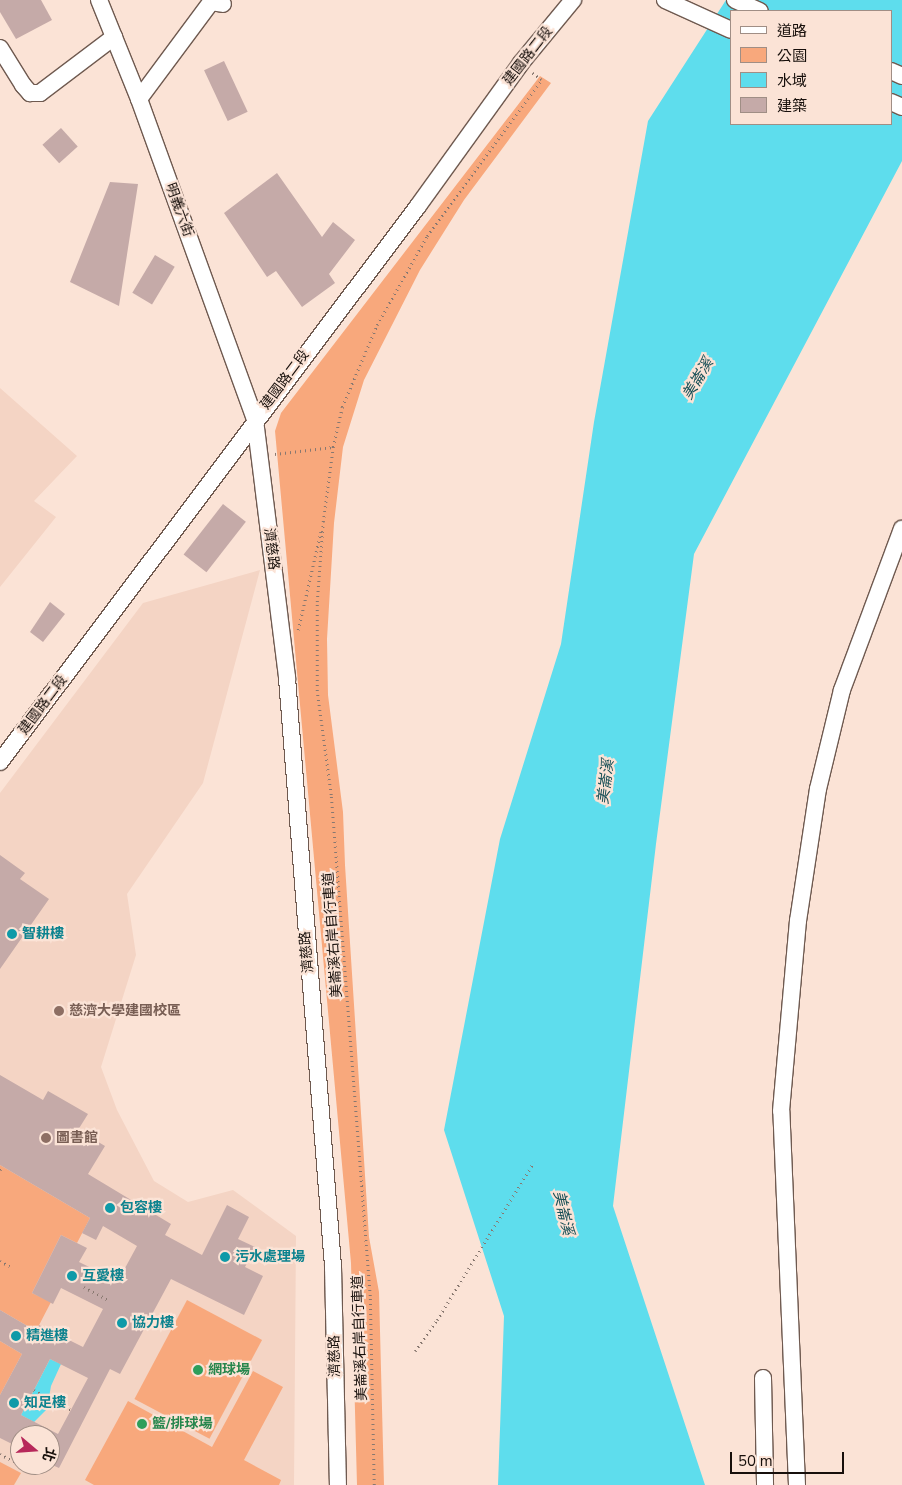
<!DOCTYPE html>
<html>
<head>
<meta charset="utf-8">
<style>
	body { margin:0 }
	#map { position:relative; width:902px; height:1485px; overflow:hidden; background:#fbe3d6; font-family:"Nunito Sans","Noto Sans TC",sans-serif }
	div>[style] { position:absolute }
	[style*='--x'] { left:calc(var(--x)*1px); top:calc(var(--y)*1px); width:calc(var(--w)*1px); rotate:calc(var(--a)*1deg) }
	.built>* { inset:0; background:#f4d4c4 }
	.green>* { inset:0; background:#f8a87c; transform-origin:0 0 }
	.water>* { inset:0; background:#5edded }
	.building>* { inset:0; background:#c5aaa8; transform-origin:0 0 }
	.path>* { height:2.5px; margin-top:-1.25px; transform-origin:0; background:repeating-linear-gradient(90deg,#887870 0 1px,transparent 0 5px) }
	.roads { filter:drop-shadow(1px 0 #6f5a50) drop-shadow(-1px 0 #6f5a50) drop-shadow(0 1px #6f5a50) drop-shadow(0 -1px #6f5a50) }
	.minor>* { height:16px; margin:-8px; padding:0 8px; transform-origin:8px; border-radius:8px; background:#fff }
	.dots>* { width:14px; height:14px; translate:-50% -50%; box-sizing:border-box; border:2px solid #fbe3d6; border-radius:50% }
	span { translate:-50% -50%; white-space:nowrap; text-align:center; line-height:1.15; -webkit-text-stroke:4.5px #fbe3d6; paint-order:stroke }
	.street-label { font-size:14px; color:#170f0b }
	.culture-label { font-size:14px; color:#0d838f; font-weight:700 }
	.left { translate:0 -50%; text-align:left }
	.education-label { font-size:14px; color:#785e54; font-weight:700 }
	.leisure-label { font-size:14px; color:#27864d; font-weight:700 }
	.water-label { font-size:15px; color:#174f56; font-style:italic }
	.legend { position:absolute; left:730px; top:10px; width:162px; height:115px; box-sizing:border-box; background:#fbe3d6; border:1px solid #a08e85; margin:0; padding:6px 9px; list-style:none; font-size:15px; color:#170f0b }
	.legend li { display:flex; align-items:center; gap:10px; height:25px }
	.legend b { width:25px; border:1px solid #a08e85 }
	.north { position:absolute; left:10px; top:1425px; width:50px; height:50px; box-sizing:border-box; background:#fbe3d6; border:1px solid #a08e85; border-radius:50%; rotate:108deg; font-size:14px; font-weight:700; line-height:20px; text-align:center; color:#170f0b }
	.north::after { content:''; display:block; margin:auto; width:18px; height:22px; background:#b7285a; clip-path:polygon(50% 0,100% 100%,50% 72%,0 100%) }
	.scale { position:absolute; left:730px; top:1452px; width:114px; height:22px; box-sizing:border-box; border:2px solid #170f0b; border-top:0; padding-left:6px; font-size:15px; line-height:18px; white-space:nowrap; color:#170f0b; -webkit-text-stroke:4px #fbe3d6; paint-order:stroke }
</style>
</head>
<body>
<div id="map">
	<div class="built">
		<i style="clip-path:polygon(0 388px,77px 456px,34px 501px,56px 517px,0 587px)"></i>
		<i style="clip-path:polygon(evenodd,260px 570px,203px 783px,127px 894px,136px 955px,101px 1067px,117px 1110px,154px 1181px,188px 1202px,233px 1190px,296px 1236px,294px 1485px,0 1485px,0 793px,143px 603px,260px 570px,20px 1435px,50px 1435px,50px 1465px,20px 1465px,20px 1435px)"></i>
	</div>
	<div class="green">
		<i style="clip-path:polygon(540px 76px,551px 83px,464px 200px,420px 270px,364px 380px,343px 447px,334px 523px,327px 639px,328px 695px,343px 812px,345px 865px,369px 1237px,379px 1292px,384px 1485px,357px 1485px,351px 1263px,275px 431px,281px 413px)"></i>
		<i style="clip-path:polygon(0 1165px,90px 1218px,77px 1243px,61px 1235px,32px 1293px,51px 1302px,36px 1331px,0 1310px)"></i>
		<i style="left:187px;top:1300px;width:85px;height:112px;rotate:28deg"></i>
		<i style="clip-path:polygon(0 1341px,22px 1354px,0 1395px)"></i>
		<i style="clip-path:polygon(253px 1371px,283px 1387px,244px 1460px,281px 1480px,279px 1485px,94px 1485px,85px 1480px,128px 1401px,212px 1447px)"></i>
		<i style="clip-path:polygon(0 1462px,21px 1473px,14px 1485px,0 1485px)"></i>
	</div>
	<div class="water">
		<i style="clip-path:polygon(evenodd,726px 0,902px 0,902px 161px,694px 554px,656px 844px,613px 1206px,705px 1485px,498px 1485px,504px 1316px,444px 1130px,500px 839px,561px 644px,594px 422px,648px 121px,726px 0,731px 11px,891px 11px,891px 124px,731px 124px,731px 11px)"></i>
		<i style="clip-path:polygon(50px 1359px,61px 1364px,51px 1386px,47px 1409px,34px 1422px,21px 1415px)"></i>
	</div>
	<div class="building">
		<i style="clip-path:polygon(0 0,41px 0,52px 20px,16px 39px,0 12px)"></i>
		<i style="left:224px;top:61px;width:56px;height:22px;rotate:65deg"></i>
		<i style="left:61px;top:128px;width:25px;height:25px;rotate:48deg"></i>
		<i style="clip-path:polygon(277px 173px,322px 237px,333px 222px,355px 240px,329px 274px,335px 283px,302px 307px,276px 271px,267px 277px,224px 213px)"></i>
		<i style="clip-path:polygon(110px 182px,138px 184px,119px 306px,70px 282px)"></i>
		<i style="left:155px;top:255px;width:23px;height:44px;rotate:31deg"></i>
		<i style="left:223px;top:504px;width:29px;height:64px;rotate:38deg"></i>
		<i style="clip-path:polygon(50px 602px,65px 614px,43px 642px,30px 632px)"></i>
		<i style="clip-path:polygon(0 855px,25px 873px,20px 879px,49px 899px,0 969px)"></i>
		<i style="clip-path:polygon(evenodd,0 1075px,43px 1100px,48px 1091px,88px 1114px,78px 1130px,105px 1146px,88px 1174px,171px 1224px,165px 1235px,202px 1255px,227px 1205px,249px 1217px,238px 1239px,255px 1247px,245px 1267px,263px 1276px,244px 1315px,171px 1279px,120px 1374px,110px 1369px,59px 1468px,50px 1464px,50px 1435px,20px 1435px,20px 1448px,0 1438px,0 1395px,22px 1354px,0 1341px,0 1310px,36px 1331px,39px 1325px,83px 1347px,103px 1309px,61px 1288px,53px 1304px,32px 1293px,61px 1235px,87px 1248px,79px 1262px,118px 1281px,137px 1246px,103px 1226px,96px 1240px,82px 1233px,90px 1218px,0 1165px,0 1075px,50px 1359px,88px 1378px,58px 1434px,21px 1415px,50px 1359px)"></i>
	</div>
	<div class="path">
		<i style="--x:275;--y:454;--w:58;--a:-6.9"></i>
		<i style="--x:298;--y:630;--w:103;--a:-77"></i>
		<i style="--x:0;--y:1170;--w:4;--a:-63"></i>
		<i style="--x:0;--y:1261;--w:11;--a:27"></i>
		<i style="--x:84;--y:1287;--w:27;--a:28"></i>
		<i style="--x:415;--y:1351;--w:38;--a:-55"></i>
		<i style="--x:437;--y:1320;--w:185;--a:-58.5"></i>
		<i style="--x:34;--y:1390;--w:42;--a:28.4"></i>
		<i style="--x:0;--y:1454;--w:22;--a:27"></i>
		<i style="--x:23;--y:1465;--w:13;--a:27"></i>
		<i style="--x:374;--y:1485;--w:189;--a:-91.2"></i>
		<i style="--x:370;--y:1296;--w:503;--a:-94.45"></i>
		<i style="--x:331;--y:795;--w:105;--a:-97.7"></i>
		<i style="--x:317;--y:691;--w:89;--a:-90"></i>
		<i style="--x:317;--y:602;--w:80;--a:-85.7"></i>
		<i style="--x:323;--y:522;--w:76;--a:-82.4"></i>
		<i style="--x:333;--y:447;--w:41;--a:-77.3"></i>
		<i style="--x:342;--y:407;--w:89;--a:-66.9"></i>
		<i style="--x:377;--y:325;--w:102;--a:-60.7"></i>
		<i style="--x:427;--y:236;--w:193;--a:-53.8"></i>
		<i style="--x:541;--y:80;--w:11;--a:-142"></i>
	</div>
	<div class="roads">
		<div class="minor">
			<i style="--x:99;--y:0;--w:107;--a:68"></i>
			<i style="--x:139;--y:99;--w:341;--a:70.1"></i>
			<i style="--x:255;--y:420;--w:260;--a:82.9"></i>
			<i style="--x:287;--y:678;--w:591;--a:85.53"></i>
			<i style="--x:333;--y:1267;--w:218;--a:88.7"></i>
			<i style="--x:665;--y:0;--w:72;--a:24.4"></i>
			<i style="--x:735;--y:0;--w:27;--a:24"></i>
			<i style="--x:0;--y:48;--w:44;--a:58.1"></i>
			<i style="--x:23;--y:85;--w:11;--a:49"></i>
			<i style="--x:30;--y:93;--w:10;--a:0"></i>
			<i style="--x:40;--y:93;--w:93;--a:-37.1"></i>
			<i style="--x:891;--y:71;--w:12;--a:24"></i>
			<i style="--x:139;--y:99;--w:121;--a:-53.4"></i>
			<i style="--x:211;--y:2;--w:12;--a:9"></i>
			<i style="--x:891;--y:102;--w:12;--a:24"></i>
			<i style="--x:0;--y:762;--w:696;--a:-53.06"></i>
			<i style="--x:418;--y:206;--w:176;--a:-54.2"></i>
			<i style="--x:521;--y:63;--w:82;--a:-50.5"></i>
			<i style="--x:763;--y:1378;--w:107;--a:88.9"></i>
			<i style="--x:797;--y:1485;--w:374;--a:-92.4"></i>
			<i style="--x:781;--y:1111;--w:191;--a:-84.9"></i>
			<i style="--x:798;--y:921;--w:134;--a:-81.4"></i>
			<i style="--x:818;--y:789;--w:102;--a:-76.4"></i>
			<i style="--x:842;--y:690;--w:172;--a:-69.6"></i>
		</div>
	</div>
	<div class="dots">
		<i style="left:12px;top:934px;background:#0f9aa8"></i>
		<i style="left:59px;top:1011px;background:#8d6e63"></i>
		<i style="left:46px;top:1138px;background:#8d6e63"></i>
		<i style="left:110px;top:1208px;background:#0f9aa8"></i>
		<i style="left:225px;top:1257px;background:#0f9aa8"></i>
		<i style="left:72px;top:1276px;background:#0f9aa8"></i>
		<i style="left:122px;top:1323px;background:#0f9aa8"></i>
		<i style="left:16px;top:1336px;background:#0f9aa8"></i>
		<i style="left:198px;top:1370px;background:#2e9e5b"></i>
		<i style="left:14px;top:1403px;background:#0f9aa8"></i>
		<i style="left:142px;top:1424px;background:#2e9e5b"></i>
	</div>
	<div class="street-label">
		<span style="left:528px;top:56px;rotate:-52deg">建國路二段</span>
		<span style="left:179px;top:210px;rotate:70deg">明義六街</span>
		<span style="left:285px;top:380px;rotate:-53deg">建國路二段</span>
		<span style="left:271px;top:549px;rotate:83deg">濟慈路</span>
		<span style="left:43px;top:705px;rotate:-53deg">建國路二段</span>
		<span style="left:333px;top:935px;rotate:-94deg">美崙溪右岸自行車道</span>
		<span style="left:307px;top:952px;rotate:-95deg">濟慈路</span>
		<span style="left:360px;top:1338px;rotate:-92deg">美崙溪右岸自行車道</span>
		<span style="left:335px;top:1356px;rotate:-91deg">濟慈路</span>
	</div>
	<div class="culture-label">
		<span class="left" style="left:22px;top:934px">智耕樓</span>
		<span class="left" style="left:120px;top:1208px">包容樓</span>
		<span class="left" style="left:235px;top:1257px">污水處理場</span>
		<span class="left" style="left:82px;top:1276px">互愛樓</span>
		<span class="left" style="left:132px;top:1323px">協力樓</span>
		<span class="left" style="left:26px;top:1336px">精進樓</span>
		<span class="left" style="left:24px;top:1403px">知足樓</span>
	</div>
	<div class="education-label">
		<span class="left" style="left:69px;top:1011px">慈濟大學建國校區</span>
		<span class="left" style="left:56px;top:1138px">圖書館</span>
	</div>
	<div class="leisure-label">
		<span class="left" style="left:208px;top:1370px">網球場</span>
		<span class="left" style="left:152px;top:1424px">籃/排球場</span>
	</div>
	<div class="water-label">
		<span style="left:698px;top:379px;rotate:-59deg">美崙溪</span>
		<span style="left:606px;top:782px;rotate:-83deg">美崙溪</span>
		<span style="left:563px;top:1213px;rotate:77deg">美崙溪</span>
	</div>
	<ul class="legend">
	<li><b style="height:6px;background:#fff"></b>道路</li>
	<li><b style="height:14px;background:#f8a87c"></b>公園</li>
	<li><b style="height:14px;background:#5edded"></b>水域</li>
	<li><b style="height:14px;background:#c5aaa8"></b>建築</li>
	</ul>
	<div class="north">北</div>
	<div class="scale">50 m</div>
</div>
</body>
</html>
